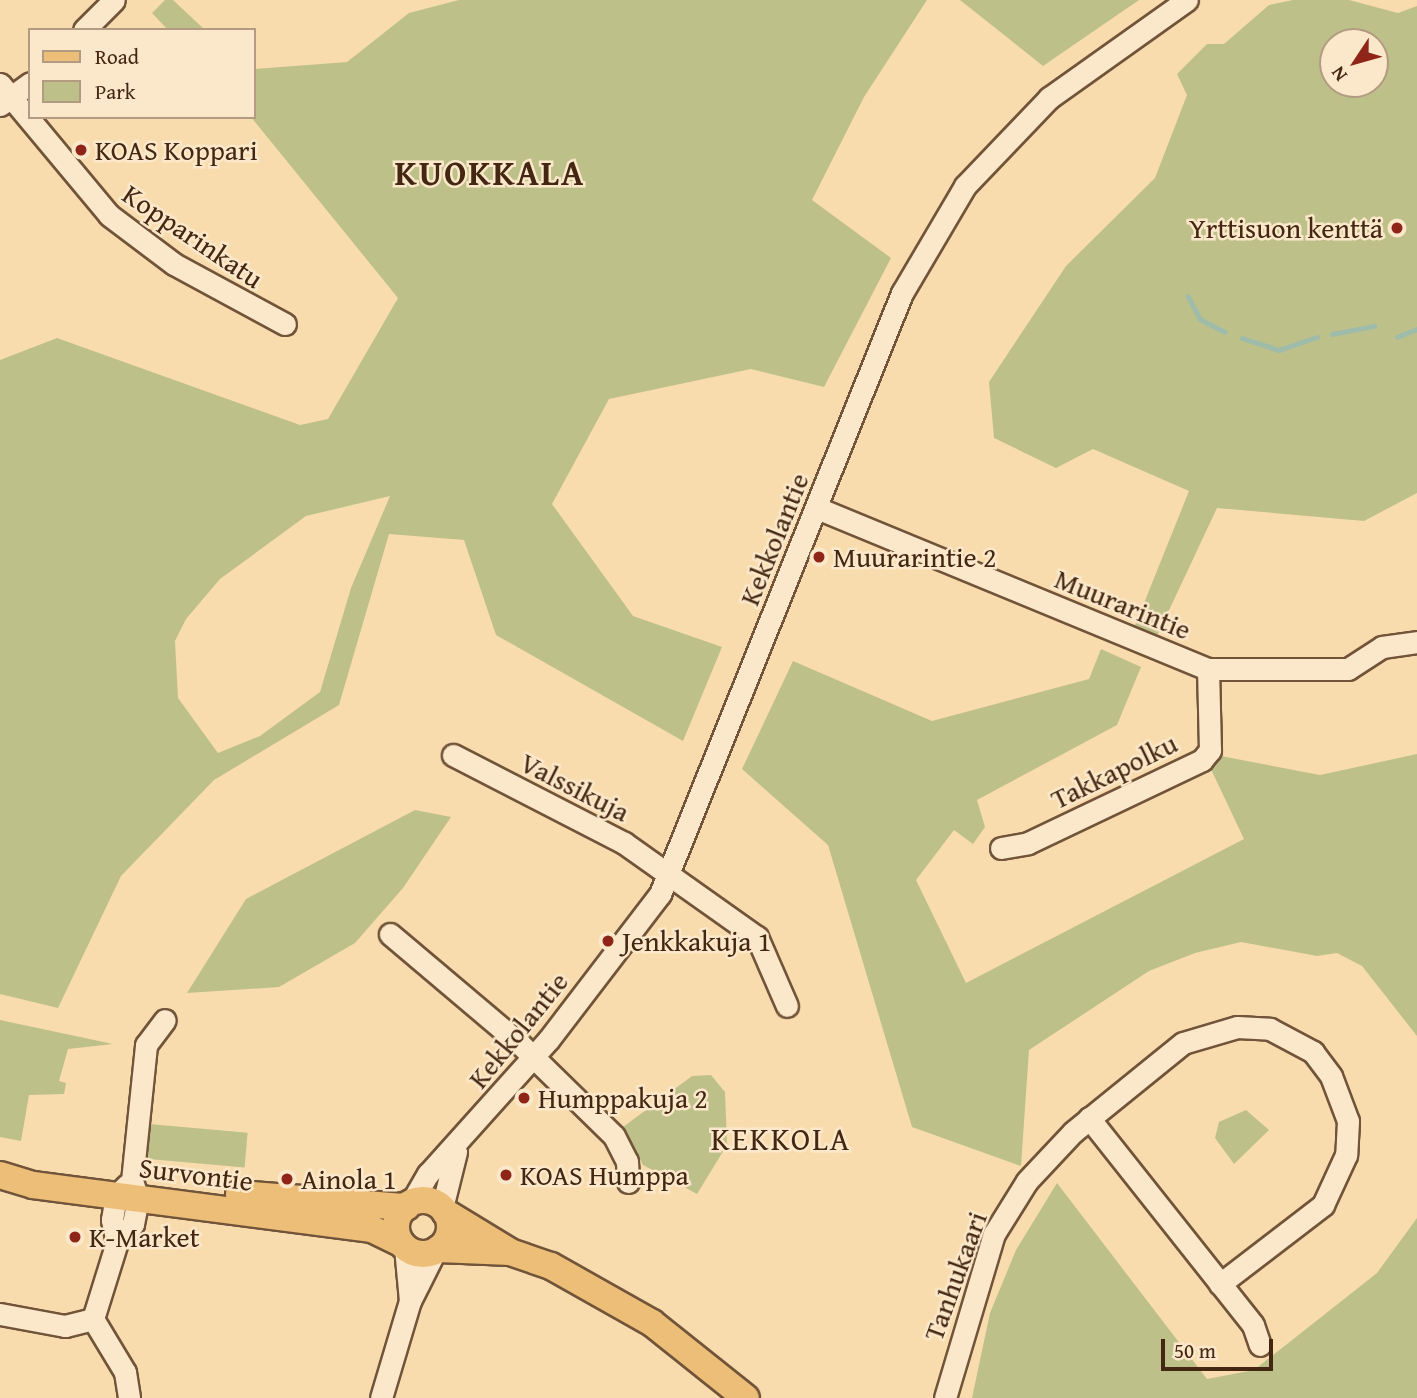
<!DOCTYPE html>
<html>
<head>
<meta charset="utf-8">
<style>
	body { margin:0 }
	#map { position:relative; width:1417px; height:1398px; overflow:hidden; background:#f9dcae; font-family:"Gentium Book Plus",serif }
	div>[style] { position:absolute }
	[style*='--x'] { left:calc(var(--x)*1px); top:calc(var(--y)*1px); width:calc(var(--w)*1px); rotate:calc(var(--a)*1deg) }
	.green>* { inset:0; background:#bec08a; transform-origin:0 0 }
	.stream>* { height:4.5px; margin:-2.25px; padding:0 2.25px; transform-origin:2.25px; border-radius:2.25px; background:#9ebca9 }
	.roads { filter:drop-shadow(2px 0 #715439) drop-shadow(-2px 0 #715439) drop-shadow(0 2px #715439) drop-shadow(0 -2px #715439) }
	.minor>* { height:21px; margin:-10.5px; padding:0 10.5px; transform-origin:10.5px; border-radius:10.5px; background:#fbe8ca }
	.major>* { height:26px; margin:-13px; padding:0 13px; transform-origin:13px; border-radius:13px; background:#ecbe77 }
	.major>.ring { margin:-13px; padding:0; box-sizing:content-box; background:none; border:26px solid #ecbe77; border-radius:50% }
	.dots>* { width:19px; height:19px; translate:-50% -50%; box-sizing:border-box; border:4px solid #fbe8ca; border-radius:50% }
	span { translate:-50% -50%; white-space:nowrap; text-align:center; line-height:1.15; -webkit-text-stroke:5px #fbe8ca; paint-order:stroke }
	.poi-label { font-size:28px; color:#442712 }
	.left { translate:0 -50%; text-align:left }
	.right { translate:-100% -50%; text-align:right }
	.street-label { font-size:28px; color:#442712 }
	.quarter-label { font-size:32px; color:#442712; letter-spacing:2px }
	.district-label { font-size:35px; color:#442712; font-weight:700; letter-spacing:2px }
	.legend { position:absolute; left:28px; top:28px; width:228px; height:91px; box-sizing:border-box; background:#fbe8ca; border:2px solid #b29b80; margin:0; padding:9px 12px; list-style:none; font-size:21px; color:#442712 }
	.legend li { display:flex; align-items:center; gap:14px; height:35px }
	.legend b { width:35px; border:2px solid #b29b80 }
	.north { position:absolute; left:1319px; top:28px; width:70px; height:70px; box-sizing:border-box; background:#fbe8ca; border:2px solid #b29b80; border-radius:50%; rotate:234deg; font-size:19px; font-weight:700; line-height:28px; text-align:center; color:#442712 }
	.north::after { content:''; display:block; margin:auto; width:24px; height:32px; background:#8f2418; clip-path:polygon(50% 0,100% 100%,50% 72%,0 100%) }
	.scale { position:absolute; left:1161px; top:1339px; width:112px; height:32px; box-sizing:border-box; border:4px solid #442712; border-top:0; padding-left:9px; font-size:21px; line-height:24px; white-space:nowrap; color:#442712; -webkit-text-stroke:5px #fbe8ca; paint-order:stroke }
</style>
</head>
<body>
<div id="map">
	<div class="green">
		<i style="clip-path:polygon(165px 0,173px 0,205px 30px,168px 30px,152px 13px)"></i>
		<i style="clip-path:polygon(evenodd,459px 0,927px 0,864px 97px,812px 200px,891px 258px,824px 387px,751px 369px,609px 399px,552px 504px,633px 616px,722px 647px,683px 741px,496px 635px,464px 540px,389px 534px,339px 705px,214px 780px,121px 876px,58px 1008px,0 994px,0 360px,57px 338px,300px 425px,328px 419px,398px 298px,251px 117px,254px 69px,347px 62px,409px 13px,459px 0,390px 496px,351px 588px,320px 692px,260px 736px,218px 753px,178px 698px,175px 641px,186px 619px,220px 579px,306px 516px,390px 496px)"></i>
		<i style="clip-path:polygon(960px 0,1139px 0,1043px 66px)"></i>
		<i style="clip-path:polygon(evenodd,1293px 0,1349px 0,1398px 13px,1417px 6px,1417px 493px,1364px 521px,1217px 508px,1156px 638px,1134px 628px,1189px 491px,1093px 449px,1056px 468px,994px 438px,989px 382px,1066px 266px,1155px 178px,1187px 95px,1177px 74px,1207px 44px,1224px 44px,1269px 5px,1293px 0,1333px 42px,1375px 42px,1375px 84px,1333px 84px,1333px 42px)"></i>
		<i style="clip-path:polygon(1101px 649px,1141px 667px,1117px 725px,977px 800px,985px 827px,973px 844px,954px 830px,916px 880px,966px 983px,1244px 839px,1208px 763px,1221px 756px,1320px 775px,1417px 754px,1417px 1036px,1362px 966px,1337px 953px,1317px 956px,1241px 942px,1195px 953px,1149px 971px,1029px 1050px,1021px 1166px,912px 1127px,828px 845px,742px 769px,793px 661px,932px 721px,1089px 679px)"></i>
		<i style="clip-path:polygon(415px 810px,451px 817px,403px 888px,355px 943px,279px 987px,187px 993px,246px 899px)"></i>
		<i style="clip-path:polygon(0 1020px,113px 1044px,68px 1049px,59px 1081px,66px 1083px,64px 1094px,29px 1095px,21px 1141px,0 1137px)"></i>
		<i style="clip-path:polygon(711px 1075px,725px 1092px,727px 1145px,697px 1194px,643px 1165px,623px 1127px,692px 1076px)"></i>
		<i style="clip-path:polygon(1246px 1110px,1269px 1130px,1234px 1164px,1215px 1138px,1219px 1122px)"></i>
		<i style="left:149px;top:1124px;width:99px;height:35px;rotate:5deg"></i>
		<i style="clip-path:polygon(1057px 1183px,1207px 1379px,1254px 1370px,1377px 1273px,1417px 1218px,1417px 1398px,972px 1398px,990px 1313px,1016px 1250px)"></i>
	</div>
	<div class="stream">
		<i style="--x:1188;--y:296;--w:26;--a:62"></i>
		<i style="--x:1200;--y:319;--w:28;--a:27"></i>
		<i style="--x:1332;--y:334;--w:43;--a:-10.8"></i>
		<i style="--x:1397;--y:337;--w:22;--a:-22"></i>
		<i style="--x:1242;--y:338;--w:39;--a:18"></i>
		<i style="--x:1279;--y:350;--w:40;--a:-18.9"></i>
	</div>
	<div class="roads">
		<div class="minor">
			<i style="--x:84;--y:30;--w:42;--a:-45"></i>
			<i style="--x:0;--y:84;--w:170;--a:50.2"></i>
			<i style="--x:109;--y:215;--w:81;--a:37"></i>
			<i style="--x:174;--y:264;--w:126;--a:28.4"></i>
			<i style="--x:0;--y:105;--w:37;--a:-36"></i>
			<i style="--x:817;--y:508;--w:423;--a:22.4"></i>
			<i style="--x:1208;--y:669;--w:140;--a:0"></i>
			<i style="--x:1348;--y:669;--w:40;--a:-32.9"></i>
			<i style="--x:1382;--y:647;--w:35;--a:-8"></i>
			<i style="--x:453;--y:755;--w:192;--a:27.2"></i>
			<i style="--x:624;--y:843;--w:163;--a:35.3"></i>
			<i style="--x:757;--y:937;--w:75;--a:66.5"></i>
			<i style="--x:1001;--y:848;--w:27;--a:-10"></i>
			<i style="--x:1028;--y:843;--w:193;--a:-25.5"></i>
			<i style="--x:1202;--y:760;--w:13;--a:-51"></i>
			<i style="--x:1210;--y:750;--w:81;--a:-91.4"></i>
			<i style="--x:390;--y:934;--w:169;--a:40.2"></i>
			<i style="--x:519;--y:1043;--w:133;--a:44.4"></i>
			<i style="--x:614;--y:1136;--w:28;--a:63"></i>
			<i style="--x:627;--y:1161;--w:21;--a:87"></i>
			<i style="--x:1089;--y:1118;--w:264;--a:51.6"></i>
			<i style="--x:1253;--y:1325;--w:21;--a:71"></i>
			<i style="--x:132;--y:1181;--w:137;--a:-84.1"></i>
			<i style="--x:146;--y:1045;--w:31;--a:-53"></i>
			<i style="--x:411;--y:1203;--w:34;--a:-60"></i>
			<i style="--x:428;--y:1174;--w:181;--a:-48.1"></i>
			<i style="--x:549;--y:1039;--w:183;--a:-52.6"></i>
			<i style="--x:660;--y:894;--w:648;--a:-68.07"></i>
			<i style="--x:902;--y:293;--w:124;--a:-59.5"></i>
			<i style="--x:965;--y:186;--w:122;--a:-46.3"></i>
			<i style="--x:1049;--y:98;--w:169;--a:-35.4"></i>
			<i style="--x:442;--y:1208;--w:58;--a:-76"></i>
			<i style="--x:117;--y:1242;--w:23;--a:-103"></i>
			<i style="--x:112;--y:1220;--w:24;--a:-81"></i>
			<i style="--x:116;--y:1196;--w:16;--a:-45"></i>
			<i style="--x:405;--y:1247;--w:54;--a:84.7"></i>
			<i style="--x:0;--y:1314;--w:66;--a:10.5"></i>
			<i style="--x:65;--y:1326;--w:29;--a:-14"></i>
			<i style="--x:93;--y:1319;--w:81;--a:-72.7"></i>
			<i style="--x:117;--y:1242;--w:24;--a:-48"></i>
			<i style="--x:133;--y:1224;--w:25;--a:-79"></i>
			<i style="--x:138;--y:1199;--w:19;--a:-108"></i>
			<i style="--x:93;--y:1319;--w:62;--a:58.9"></i>
			<i style="--x:125;--y:1372;--w:26;--a:81"></i>
			<i style="--x:381;--y:1398;--w:101;--a:-73.4"></i>
			<i style="--x:410;--y:1301;--w:56;--a:-63.4"></i>
			<i style="--x:945;--y:1398;--w:171;--a:-73.4"></i>
			<i style="--x:994;--y:1234;--w:62;--a:-58.1"></i>
			<i style="--x:1027;--y:1181;--w:67;--a:-46.8"></i>
			<i style="--x:1073;--y:1132;--w:141;--a:-39"></i>
			<i style="--x:1183;--y:1043;--w:56;--a:-16.5"></i>
			<i style="--x:1237;--y:1027;--w:33;--a:3"></i>
			<i style="--x:1270;--y:1029;--w:49;--a:28.1"></i>
			<i style="--x:1313;--y:1052;--w:30;--a:53"></i>
			<i style="--x:1331;--y:1076;--w:48;--a:69.3"></i>
			<i style="--x:1348;--y:1121;--w:34;--a:93"></i>
			<i style="--x:1346;--y:1155;--w:55;--a:114.7"></i>
			<i style="--x:1323;--y:1205;--w:130;--a:142.5"></i>
		</div>
		<div class="major">
			<i style="--x:0;--y:1175;--w:34;--a:17"></i>
			<i style="--x:33;--y:1185;--w:342;--a:7.4"></i>
			<i style="--x:372;--y:1229;--w:32;--a:26"></i>
			<i style="--x:239;--y:1194;--w:168;--a:4.5"></i>
			<i class="ring" style="left:396px;top:1200px;width:28px;height:28px"></i>
			<i style="--x:445;--y:1212;--w:75;--a:31.4"></i>
			<i style="--x:438;--y:1249;--w:72;--a:2.4"></i>
			<i style="--x:510;--y:1252;--w:43;--a:18.9"></i>
			<i style="--x:551;--y:1266;--w:116;--a:29.4"></i>
			<i style="--x:652;--y:1323;--w:120;--a:38.6"></i>
		</div>
	</div>
	<div class="dots">
		<i style="left:81px;top:150px;background:#8f2418"></i>
		<i style="left:1397px;top:228px;background:#8f2418"></i>
		<i style="left:819px;top:557px;background:#8f2418"></i>
		<i style="left:608px;top:941px;background:#8f2418"></i>
		<i style="left:524px;top:1098px;background:#8f2418"></i>
		<i style="left:506px;top:1175px;background:#8f2418"></i>
		<i style="left:287px;top:1179px;background:#8f2418"></i>
		<i style="left:75px;top:1237px;background:#8f2418"></i>
	</div>
	<div class="poi-label">
		<span class="left" style="left:95px;top:150px">KOAS Koppari</span>
		<span class="right" style="left:1383px;top:228px">Yrttisuon kenttä</span>
		<span class="left" style="left:833px;top:557px">Muurarintie 2</span>
		<span class="left" style="left:622px;top:941px">Jenkkakuja 1</span>
		<span class="left" style="left:538px;top:1098px">Humppakuja 2</span>
		<span class="left" style="left:520px;top:1175px">KOAS Humppa</span>
		<span class="left" style="left:301px;top:1179px">Ainola 1</span>
		<span class="left" style="left:89px;top:1237px">K-Market</span>
	</div>
	<div class="street-label">
		<span style="left:193px;top:236px;rotate:34deg">Kopparinkatu</span>
		<span style="left:774px;top:539px;rotate:-68deg">Kekkolantie</span>
		<span style="left:1123px;top:604px;rotate:22deg">Muurarintie</span>
		<span style="left:1114px;top:771px;rotate:-26deg">Takkapolku</span>
		<span style="left:575px;top:787px;rotate:27deg">Valssikuja</span>
		<span style="left:518px;top:1030px;rotate:-51deg">Kekkolantie</span>
		<span style="left:196px;top:1174px;rotate:7deg">Survontie</span>
		<span style="left:955px;top:1276px;rotate:-70deg">Tanhukaari</span>
	</div>
	<div class="quarter-label">
		<span style="left:781px;top:1139px">KEKKOLA</span>
	</div>
	<div class="district-label">
		<span style="left:490px;top:173px">KUOKKALA</span>
	</div>
	<ul class="legend">
	<li><b style="height:9px;background:#ecbe77"></b>Road</li>
	<li><b style="height:19px;background:#bec08a"></b>Park</li>
	</ul>
	<div class="north">N</div>
	<div class="scale">50 m</div>
</div>
</body>
</html>
